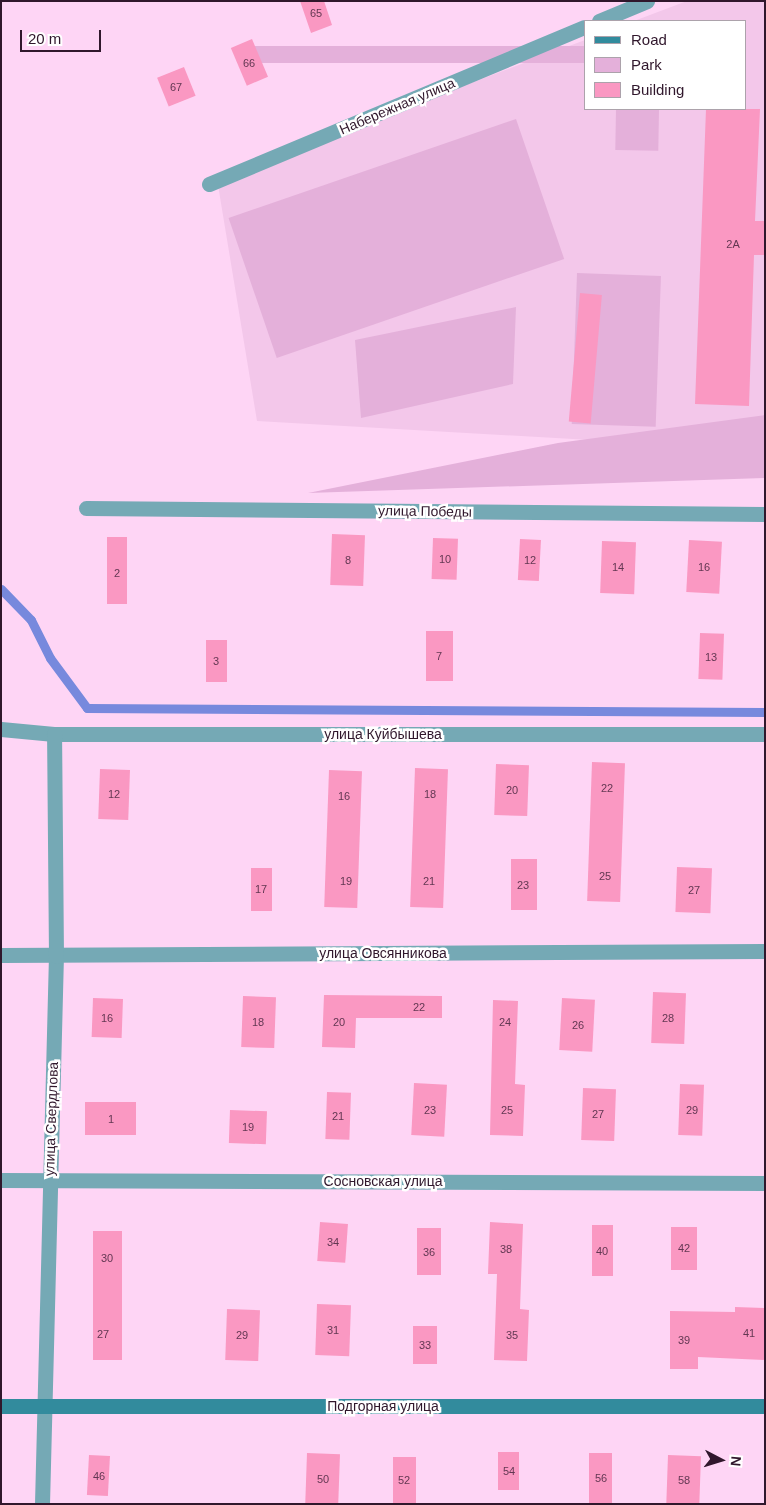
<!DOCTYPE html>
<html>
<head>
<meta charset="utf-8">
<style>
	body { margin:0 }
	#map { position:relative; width:766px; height:1505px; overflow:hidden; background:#fed5f5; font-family:Helvetica,sans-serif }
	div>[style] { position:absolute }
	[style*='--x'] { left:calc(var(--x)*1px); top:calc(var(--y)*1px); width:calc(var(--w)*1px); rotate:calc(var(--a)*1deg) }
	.built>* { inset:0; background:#f3c7ea }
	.green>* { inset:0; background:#e4b0da; transform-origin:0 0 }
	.stream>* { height:9px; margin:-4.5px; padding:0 4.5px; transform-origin:4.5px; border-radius:4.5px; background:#7789dd }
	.building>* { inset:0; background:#fa98c2; transform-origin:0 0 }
	.street>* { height:15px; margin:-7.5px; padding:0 7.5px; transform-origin:7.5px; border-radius:7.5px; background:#75a9b5 }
	.secondary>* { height:15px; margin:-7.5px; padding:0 7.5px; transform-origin:7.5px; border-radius:7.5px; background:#328b9d }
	span { translate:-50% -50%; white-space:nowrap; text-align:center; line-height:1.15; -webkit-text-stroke:5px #fff; paint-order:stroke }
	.number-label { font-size:11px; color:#623752 }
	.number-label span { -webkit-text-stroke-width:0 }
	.street-label { font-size:14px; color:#30172c }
	.frame { position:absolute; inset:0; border:2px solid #30172c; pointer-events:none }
	.legend { position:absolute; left:584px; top:20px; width:162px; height:90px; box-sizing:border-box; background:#fff; border:1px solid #aca2ab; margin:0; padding:6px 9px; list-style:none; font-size:15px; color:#30172c }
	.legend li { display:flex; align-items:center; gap:10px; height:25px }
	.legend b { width:25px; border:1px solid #aca2ab }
	.north { position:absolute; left:696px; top:1435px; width:50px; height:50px; -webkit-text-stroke:4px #fff; paint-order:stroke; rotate:95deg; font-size:14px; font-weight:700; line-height:20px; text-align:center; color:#30172c }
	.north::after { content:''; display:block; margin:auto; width:18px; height:22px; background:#30172c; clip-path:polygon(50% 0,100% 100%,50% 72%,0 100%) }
	.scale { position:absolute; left:20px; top:30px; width:81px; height:22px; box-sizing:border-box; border:2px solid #30172c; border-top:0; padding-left:6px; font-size:15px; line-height:18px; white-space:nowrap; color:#30172c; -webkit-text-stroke:4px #fff; paint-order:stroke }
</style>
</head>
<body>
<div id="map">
	<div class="built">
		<i style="clip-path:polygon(687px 1px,765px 1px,765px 450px,257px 421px,217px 179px,585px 40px,585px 109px,745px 109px,745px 21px,634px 21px)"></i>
	</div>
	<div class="green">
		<i style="left:585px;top:46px;width:17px;height:348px;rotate:90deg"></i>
		<i style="left:616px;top:109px;width:43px;height:41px;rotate:1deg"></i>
		<i style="left:516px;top:119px;width:148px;height:304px;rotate:71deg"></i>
		<i style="left:577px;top:273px;width:84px;height:151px;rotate:2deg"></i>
		<i style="clip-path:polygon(516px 307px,513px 384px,361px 418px,355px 340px)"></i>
		<i style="clip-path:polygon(765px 415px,765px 478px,308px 493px,558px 443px)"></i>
	</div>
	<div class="stream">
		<i style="--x:1;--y:589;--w:43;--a:45.9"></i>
		<i style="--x:31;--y:620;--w:42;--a:63.4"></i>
		<i style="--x:50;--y:658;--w:62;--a:53.5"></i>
		<i style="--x:87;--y:708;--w:678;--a:0.34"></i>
	</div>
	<div class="building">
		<i style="clip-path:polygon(300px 1px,324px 1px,332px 25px,311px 33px)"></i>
		<i style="left:252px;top:39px;width:41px;height:23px;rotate:67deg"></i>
		<i style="left:184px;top:67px;width:31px;height:29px;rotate:68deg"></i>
		<i style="clip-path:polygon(706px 109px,760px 109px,755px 221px,765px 221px,765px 255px,754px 255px,749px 406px,695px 404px)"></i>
		<i style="left:580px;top:293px;width:22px;height:129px;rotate:5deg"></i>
		<i style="left:332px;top:534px;width:33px;height:51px;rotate:2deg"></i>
		<i style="left:107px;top:537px;width:20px;height:67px"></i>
		<i style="left:433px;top:538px;width:25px;height:41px;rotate:2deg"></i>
		<i style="left:520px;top:539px;width:21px;height:41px;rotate:3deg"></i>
		<i style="left:689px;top:540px;width:33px;height:52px;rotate:3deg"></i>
		<i style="left:602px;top:541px;width:34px;height:52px;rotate:2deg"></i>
		<i style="left:426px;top:631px;width:27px;height:50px"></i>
		<i style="left:700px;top:633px;width:24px;height:46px;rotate:2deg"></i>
		<i style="left:206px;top:640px;width:21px;height:42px"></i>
		<i style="left:592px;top:762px;width:33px;height:139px;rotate:2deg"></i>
		<i style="left:496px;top:764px;width:33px;height:51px;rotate:2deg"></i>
		<i style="left:415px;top:768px;width:33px;height:139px;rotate:2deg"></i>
		<i style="left:100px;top:769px;width:30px;height:50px;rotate:2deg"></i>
		<i style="left:329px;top:770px;width:33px;height:137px;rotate:2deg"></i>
		<i style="left:511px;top:859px;width:26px;height:51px"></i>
		<i style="left:677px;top:867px;width:35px;height:45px;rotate:2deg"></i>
		<i style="left:251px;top:868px;width:21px;height:43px"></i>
		<i style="left:653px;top:992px;width:33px;height:51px;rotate:2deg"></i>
		<i style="clip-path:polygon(324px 995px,442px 996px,442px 1018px,356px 1018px,355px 1048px,322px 1047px)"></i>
		<i style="left:243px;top:996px;width:33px;height:51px;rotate:2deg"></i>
		<i style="left:93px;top:998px;width:30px;height:39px;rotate:2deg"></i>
		<i style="left:562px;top:998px;width:33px;height:52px;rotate:3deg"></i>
		<i style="clip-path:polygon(493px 1000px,518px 1001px,515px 1084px,525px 1085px,523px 1136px,490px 1135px)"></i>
		<i style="left:414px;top:1083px;width:33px;height:52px;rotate:3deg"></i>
		<i style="left:680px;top:1084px;width:24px;height:51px;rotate:2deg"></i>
		<i style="left:583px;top:1088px;width:33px;height:52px;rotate:2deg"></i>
		<i style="left:327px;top:1092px;width:24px;height:47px;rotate:2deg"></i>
		<i style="left:85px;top:1102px;width:51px;height:33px"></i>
		<i style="left:230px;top:1110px;width:37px;height:33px;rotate:2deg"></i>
		<i style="left:320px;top:1222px;width:28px;height:39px;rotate:4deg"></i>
		<i style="clip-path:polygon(490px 1222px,523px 1224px,520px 1309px,529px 1310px,527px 1361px,494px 1360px,497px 1274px,488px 1274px)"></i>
		<i style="left:592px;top:1225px;width:21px;height:51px"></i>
		<i style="left:671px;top:1227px;width:26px;height:43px"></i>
		<i style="left:417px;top:1228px;width:24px;height:47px"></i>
		<i style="left:93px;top:1231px;width:29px;height:129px"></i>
		<i style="left:317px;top:1304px;width:34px;height:51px;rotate:2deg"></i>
		<i style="clip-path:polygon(735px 1307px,765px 1308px,765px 1360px,698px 1357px,698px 1369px,670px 1369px,670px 1311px,735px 1312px)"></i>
		<i style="left:227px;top:1309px;width:33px;height:51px;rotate:2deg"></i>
		<i style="left:413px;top:1326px;width:24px;height:38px"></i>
		<i style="left:498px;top:1452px;width:21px;height:38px"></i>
		<i style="left:307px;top:1453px;width:33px;height:51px;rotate:2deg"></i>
		<i style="left:589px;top:1453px;width:23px;height:51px"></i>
		<i style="left:89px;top:1455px;width:21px;height:40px;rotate:3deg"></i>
		<i style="left:668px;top:1455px;width:33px;height:49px;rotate:2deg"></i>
		<i style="left:393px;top:1457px;width:23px;height:47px"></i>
	</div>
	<div class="street">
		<i style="--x:599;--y:21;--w:52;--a:-22.6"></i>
		<i style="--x:209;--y:184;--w:407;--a:-22.7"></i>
		<i style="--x:86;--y:508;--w:679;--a:0.51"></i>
		<i style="--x:1;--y:729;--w:53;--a:5.4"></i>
		<i style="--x:54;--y:734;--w:711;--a:0"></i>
		<i style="--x:1;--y:955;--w:764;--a:-0.3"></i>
		<i style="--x:1;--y:1180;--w:764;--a:0.22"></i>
		<i style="--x:42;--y:1504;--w:548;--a:-88.54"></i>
		<i style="--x:56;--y:956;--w:222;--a:-90.5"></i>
	</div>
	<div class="secondary">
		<i style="--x:1;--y:1406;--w:764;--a:0"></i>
	</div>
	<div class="number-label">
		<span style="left:316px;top:13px">65</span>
		<span style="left:249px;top:63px">66</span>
		<span style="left:176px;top:87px">67</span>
		<span style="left:733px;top:244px">2А</span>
		<span style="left:445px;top:559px">10</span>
		<span style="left:348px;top:560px">8</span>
		<span style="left:530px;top:560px">12</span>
		<span style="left:618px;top:567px">14</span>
		<span style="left:704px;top:567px">16</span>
		<span style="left:117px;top:573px">2</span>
		<span style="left:439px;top:656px">7</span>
		<span style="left:711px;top:657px">13</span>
		<span style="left:216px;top:661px">3</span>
		<span style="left:607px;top:788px">22</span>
		<span style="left:512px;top:790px">20</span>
		<span style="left:114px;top:794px">12</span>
		<span style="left:430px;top:794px">18</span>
		<span style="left:344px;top:796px">16</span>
		<span style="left:605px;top:876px">25</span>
		<span style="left:346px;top:881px">19</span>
		<span style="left:429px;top:881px">21</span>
		<span style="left:523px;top:885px">23</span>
		<span style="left:261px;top:889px">17</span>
		<span style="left:694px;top:890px">27</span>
		<span style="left:419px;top:1007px">22</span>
		<span style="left:107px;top:1018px">16</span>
		<span style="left:668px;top:1018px">28</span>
		<span style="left:258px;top:1022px">18</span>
		<span style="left:339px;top:1022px">20</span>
		<span style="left:505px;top:1022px">24</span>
		<span style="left:578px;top:1025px">26</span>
		<span style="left:430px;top:1110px">23</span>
		<span style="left:507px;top:1110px">25</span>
		<span style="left:692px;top:1110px">29</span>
		<span style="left:598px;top:1114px">27</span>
		<span style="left:338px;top:1116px">21</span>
		<span style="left:111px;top:1119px">1</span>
		<span style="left:248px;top:1127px">19</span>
		<span style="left:333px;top:1242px">34</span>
		<span style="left:684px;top:1248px">42</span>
		<span style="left:506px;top:1249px">38</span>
		<span style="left:602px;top:1251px">40</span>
		<span style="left:429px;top:1252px">36</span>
		<span style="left:107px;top:1258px">30</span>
		<span style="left:333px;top:1330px">31</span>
		<span style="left:749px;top:1333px">41</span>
		<span style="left:103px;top:1334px">27</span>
		<span style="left:242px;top:1335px">29</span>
		<span style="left:512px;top:1335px">35</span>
		<span style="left:684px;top:1340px">39</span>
		<span style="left:425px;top:1345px">33</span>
		<span style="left:509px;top:1471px">54</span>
		<span style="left:99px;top:1476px">46</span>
		<span style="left:601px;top:1478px">56</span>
		<span style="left:323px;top:1479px">50</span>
		<span style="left:404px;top:1480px">52</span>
		<span style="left:684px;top:1480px">58</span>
	</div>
	<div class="street-label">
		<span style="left:397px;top:106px;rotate:-23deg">Набережная улица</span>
		<span style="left:425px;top:511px;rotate:1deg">улица Победы</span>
		<span style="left:383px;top:734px">улица Куйбышева</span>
		<span style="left:383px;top:953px">улица Овсянникова</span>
		<span style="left:51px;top:1119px;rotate:-88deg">улица Свердлова</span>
		<span style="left:383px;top:1181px">Сосновская улица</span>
		<span style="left:383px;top:1406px">Подгорная улица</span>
	</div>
	<div class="frame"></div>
	<ul class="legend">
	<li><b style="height:6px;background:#328b9d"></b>Road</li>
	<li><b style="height:14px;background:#e4b0da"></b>Park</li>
	<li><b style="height:14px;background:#fa98c2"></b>Building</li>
	</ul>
	<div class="north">N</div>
	<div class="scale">20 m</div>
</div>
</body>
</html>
